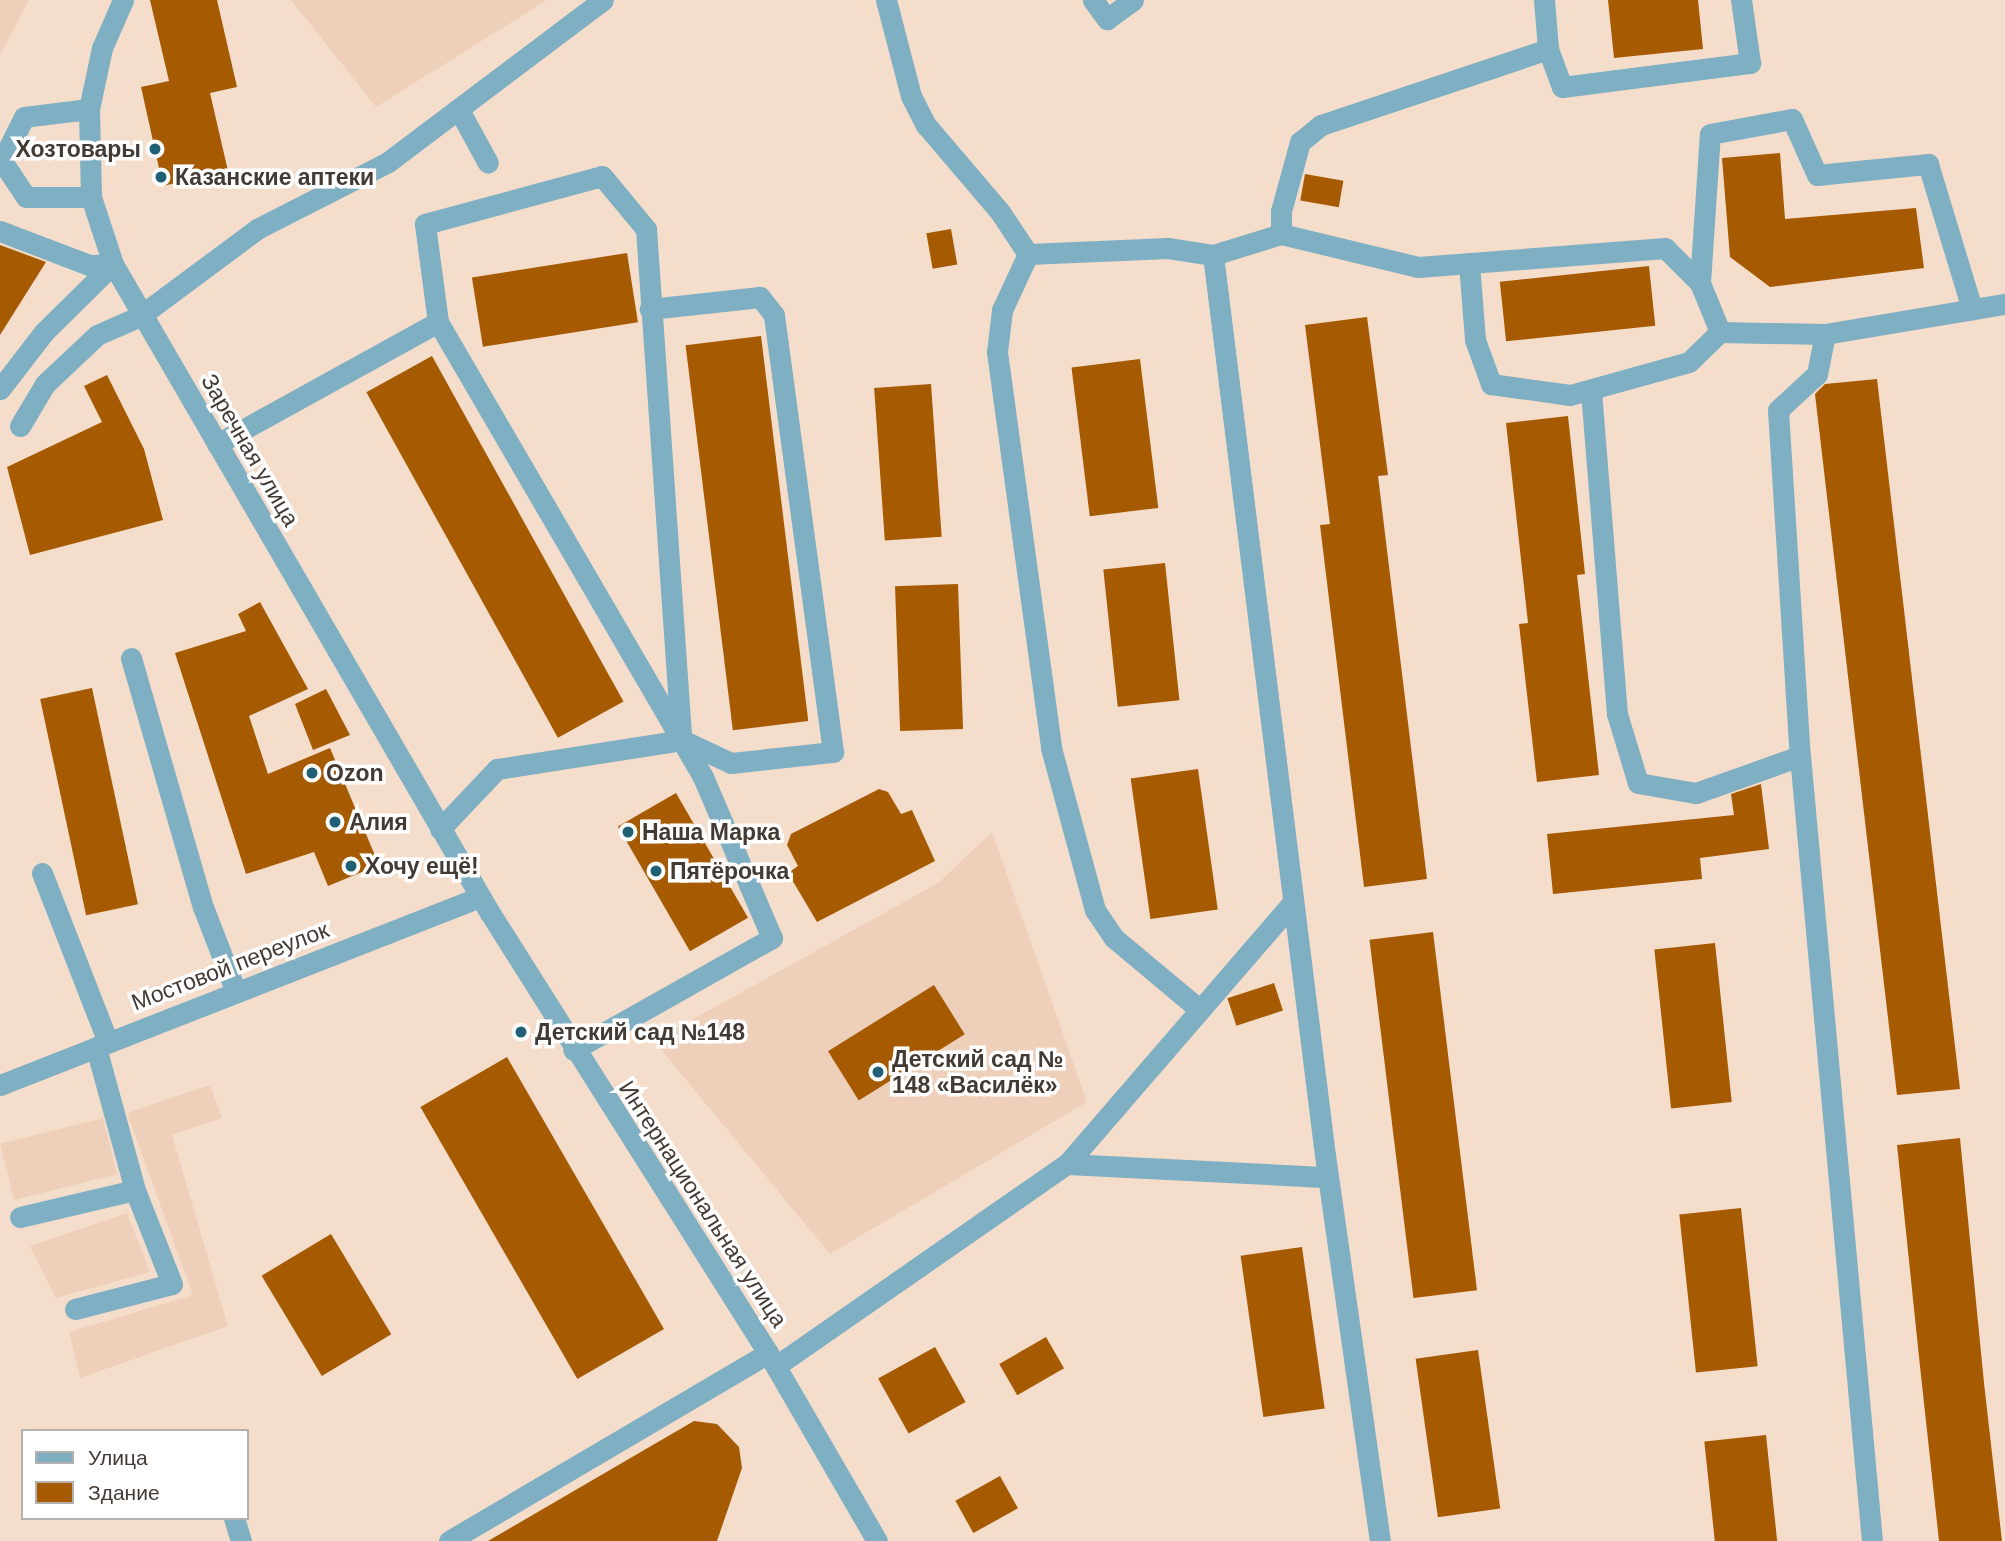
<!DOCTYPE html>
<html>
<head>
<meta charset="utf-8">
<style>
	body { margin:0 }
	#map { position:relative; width:2005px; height:1541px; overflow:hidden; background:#f5ddcb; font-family:Arial,sans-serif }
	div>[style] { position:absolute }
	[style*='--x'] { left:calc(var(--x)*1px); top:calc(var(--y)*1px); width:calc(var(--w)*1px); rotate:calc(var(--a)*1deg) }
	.built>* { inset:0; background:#eed0ba; transform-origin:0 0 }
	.building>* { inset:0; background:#a65a02; transform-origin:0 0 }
	.minor>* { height:21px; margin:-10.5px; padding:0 10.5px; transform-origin:10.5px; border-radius:10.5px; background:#7fafc3 }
	.dots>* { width:19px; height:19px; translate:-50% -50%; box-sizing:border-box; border:4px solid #fff; border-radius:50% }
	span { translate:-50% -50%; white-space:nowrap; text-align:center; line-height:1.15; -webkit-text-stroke:7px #fff; paint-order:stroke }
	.poi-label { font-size:23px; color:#433a33; font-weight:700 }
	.right { translate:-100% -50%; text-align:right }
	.left { translate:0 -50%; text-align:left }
	.street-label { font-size:23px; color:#433a33 }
	.legend { position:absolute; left:21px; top:1429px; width:228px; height:91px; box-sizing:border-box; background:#fff; border:2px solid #b4b0ad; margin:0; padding:9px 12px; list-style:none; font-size:21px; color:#433a33 }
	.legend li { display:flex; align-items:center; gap:14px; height:35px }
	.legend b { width:35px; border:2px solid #b4b0ad }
</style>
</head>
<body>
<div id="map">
	<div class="built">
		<i style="clip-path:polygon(0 0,29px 0,0 55px)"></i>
		<i style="clip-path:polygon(291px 0,547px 0,376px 107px)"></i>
		<i style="clip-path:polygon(992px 832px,1087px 1102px,830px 1254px,654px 1041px,938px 883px)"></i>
		<i style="clip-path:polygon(210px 1085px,222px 1118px,172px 1135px,228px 1326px,80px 1378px,69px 1332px,193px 1295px,127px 1113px)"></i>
		<i style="left:103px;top:1118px;width:58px;height:106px;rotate:76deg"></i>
		<i style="clip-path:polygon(127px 1213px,150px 1272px,56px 1298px,30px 1246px)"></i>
	</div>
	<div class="building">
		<i style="clip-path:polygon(150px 0,217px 0,237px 87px,210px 93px,228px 171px,163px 186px,141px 87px,169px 81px)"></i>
		<i style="clip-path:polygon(1608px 0,1698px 0,1703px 49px,1614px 58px)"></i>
		<i style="clip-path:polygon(1780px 153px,1785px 219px,1916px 208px,1924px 268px,1770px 287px,1730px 257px,1722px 158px)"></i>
		<i style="left:1305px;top:174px;width:39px;height:27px;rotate:10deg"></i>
		<i style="left:951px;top:229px;width:36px;height:25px;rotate:80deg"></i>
		<i style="clip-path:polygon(0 245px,46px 262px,0 335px)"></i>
		<i style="left:627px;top:253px;width:70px;height:157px;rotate:81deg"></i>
		<i style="left:1649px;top:266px;width:60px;height:150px;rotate:84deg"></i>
		<i style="clip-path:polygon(1367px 317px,1388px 475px,1378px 476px,1427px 879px,1364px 887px,1320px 525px,1330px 524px,1305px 325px)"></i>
		<i style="left:761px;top:336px;width:388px;height:76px;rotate:83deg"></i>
		<i style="left:432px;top:356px;width:395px;height:75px;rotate:61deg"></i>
		<i style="left:1140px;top:359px;width:150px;height:69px;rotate:83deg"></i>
		<i style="clip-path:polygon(107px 375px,144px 449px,163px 520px,30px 555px,7px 467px,102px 422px,84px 386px)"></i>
		<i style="clip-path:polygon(1877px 379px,1960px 1089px,1897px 1095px,1815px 394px,1825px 384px)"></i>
		<i style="left:931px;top:384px;width:153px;height:57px;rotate:86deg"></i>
		<i style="clip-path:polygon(1568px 416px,1585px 574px,1577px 575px,1599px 775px,1537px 782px,1519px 624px,1528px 623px,1506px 423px)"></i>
		<i style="left:1165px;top:563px;width:138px;height:62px;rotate:84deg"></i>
		<i style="left:958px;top:584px;width:145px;height:63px;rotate:88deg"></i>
		<i style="clip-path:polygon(260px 602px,308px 689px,249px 716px,268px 774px,330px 748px,379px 865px,328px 886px,314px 852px,246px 874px,175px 653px,246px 631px,238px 614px)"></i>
		<i style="left:92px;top:688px;width:221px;height:53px;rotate:78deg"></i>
		<i style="clip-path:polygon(326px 689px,350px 735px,313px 750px,295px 704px)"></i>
		<i style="left:1198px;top:769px;width:142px;height:68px;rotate:82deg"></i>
		<i style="clip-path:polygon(1761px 784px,1769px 849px,1700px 858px,1702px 879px,1553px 894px,1547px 834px,1734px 815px,1731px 794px)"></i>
		<i style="clip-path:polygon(879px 789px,888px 792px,901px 814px,912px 810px,935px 861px,817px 922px,788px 873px,798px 866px,787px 845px,791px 834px)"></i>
		<i style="left:676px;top:793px;width:144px;height:67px;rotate:60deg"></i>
		<i style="left:1433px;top:932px;width:361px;height:64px;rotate:83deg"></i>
		<i style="left:1715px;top:943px;width:160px;height:61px;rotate:84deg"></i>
		<i style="left:1274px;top:983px;width:29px;height:49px;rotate:72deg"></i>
		<i style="left:934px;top:985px;width:58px;height:125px;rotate:58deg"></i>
		<i style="left:507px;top:1057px;width:314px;height:100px;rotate:60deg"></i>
		<i style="clip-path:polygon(1960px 1138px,1984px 1383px,2002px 1541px,1939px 1541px,1919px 1357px,1897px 1145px)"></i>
		<i style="left:1741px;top:1208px;width:159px;height:62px;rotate:84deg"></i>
		<i style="left:331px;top:1234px;width:117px;height:81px;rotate:59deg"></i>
		<i style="left:1302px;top:1247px;width:163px;height:62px;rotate:82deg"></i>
		<i style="left:1046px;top:1337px;width:36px;height:54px;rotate:60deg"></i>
		<i style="left:935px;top:1347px;width:63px;height:65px;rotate:61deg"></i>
		<i style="left:1478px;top:1350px;width:160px;height:63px;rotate:82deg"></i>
		<i style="clip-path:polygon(694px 1421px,717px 1424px,739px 1447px,742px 1468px,717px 1541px,488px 1541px)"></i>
		<i style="left:1766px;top:1435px;width:107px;height:62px;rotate:84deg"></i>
		<i style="left:1000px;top:1476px;width:37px;height:51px;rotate:61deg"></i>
	</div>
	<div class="minor">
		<i style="--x:123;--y:0;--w:52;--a:113.6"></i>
		<i style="--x:102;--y:48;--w:62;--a:102"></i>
		<i style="--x:89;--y:109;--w:88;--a:88.7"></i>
		<i style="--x:91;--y:197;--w:71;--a:71.8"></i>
		<i style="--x:113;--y:264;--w:751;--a:59.85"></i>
		<i style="--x:490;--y:913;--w:520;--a:57.71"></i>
		<i style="--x:768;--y:1353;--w:217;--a:59.9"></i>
		<i style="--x:886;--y:0;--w:99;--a:75.4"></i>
		<i style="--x:911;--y:96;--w:33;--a:63"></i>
		<i style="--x:926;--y:125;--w:114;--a:49.6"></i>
		<i style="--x:1000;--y:212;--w:50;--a:56.3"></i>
		<i style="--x:1093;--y:0;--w:24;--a:54"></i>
		<i style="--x:1107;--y:19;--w:32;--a:-36"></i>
		<i style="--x:1544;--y:0;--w:49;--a:85.3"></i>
		<i style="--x:1548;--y:49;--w:40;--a:69.8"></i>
		<i style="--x:1562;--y:87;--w:190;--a:-7.3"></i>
		<i style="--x:1750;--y:63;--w:64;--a:-98.1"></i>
		<i style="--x:89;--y:109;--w:65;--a:173"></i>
		<i style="--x:24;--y:117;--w:49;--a:116.6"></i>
		<i style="--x:2;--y:161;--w:43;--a:56.3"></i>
		<i style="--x:26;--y:197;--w:65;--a:0"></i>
		<i style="--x:459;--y:110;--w:60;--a:61.3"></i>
		<i style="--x:0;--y:231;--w:95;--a:20.9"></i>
		<i style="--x:89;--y:265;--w:24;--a:-2"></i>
		<i style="--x:1281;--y:234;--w:23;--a:-90"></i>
		<i style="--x:1281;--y:211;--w:72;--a:-74.6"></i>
		<i style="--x:1300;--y:142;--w:27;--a:-39"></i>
		<i style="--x:1321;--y:125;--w:239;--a:-18.5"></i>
		<i style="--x:1028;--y:254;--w:62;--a:114.9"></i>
		<i style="--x:1002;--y:310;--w:42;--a:96.8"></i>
		<i style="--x:997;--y:352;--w:400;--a:82.2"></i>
		<i style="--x:1051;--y:748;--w:168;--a:74.8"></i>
		<i style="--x:1095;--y:910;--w:34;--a:56"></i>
		<i style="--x:1114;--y:938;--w:112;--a:39.9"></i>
		<i style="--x:1028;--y:254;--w:140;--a:-2.5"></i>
		<i style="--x:1168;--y:248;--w:46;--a:8.8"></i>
		<i style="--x:1213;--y:255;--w:71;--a:-17.2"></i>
		<i style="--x:1281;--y:234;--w:141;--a:13.5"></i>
		<i style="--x:1418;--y:267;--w:248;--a:-4.4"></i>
		<i style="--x:1665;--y:248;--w:49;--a:45"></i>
		<i style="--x:1700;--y:283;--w:53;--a:67.8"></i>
		<i style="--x:1213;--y:255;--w:907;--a:82.91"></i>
		<i style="--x:1325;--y:1155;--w:390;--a:81.9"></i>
		<i style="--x:1469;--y:263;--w:77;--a:85.5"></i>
		<i style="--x:1475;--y:340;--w:47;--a:70"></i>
		<i style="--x:1491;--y:384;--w:80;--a:7.9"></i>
		<i style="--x:1570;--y:395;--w:123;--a:-15.5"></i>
		<i style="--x:1689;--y:362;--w:43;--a:-44.1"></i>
		<i style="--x:1720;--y:332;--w:105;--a:1.1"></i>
		<i style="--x:1825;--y:334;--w:182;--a:-9.5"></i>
		<i style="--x:1700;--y:283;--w:149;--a:-86.2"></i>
		<i style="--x:1710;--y:134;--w:83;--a:-10.4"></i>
		<i style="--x:1792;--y:119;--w:61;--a:65.9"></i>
		<i style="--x:1817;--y:175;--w:112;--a:-5.7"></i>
		<i style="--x:1928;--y:164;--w:152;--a:73.1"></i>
		<i style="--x:438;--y:322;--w:99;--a:-97.6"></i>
		<i style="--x:425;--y:224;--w:183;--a:-15.2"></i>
		<i style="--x:602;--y:176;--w:69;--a:50.3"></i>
		<i style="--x:646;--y:229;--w:506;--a:86.04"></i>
		<i style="--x:1825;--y:334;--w:41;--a:101.3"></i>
		<i style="--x:1817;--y:374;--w:53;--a:137.3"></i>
		<i style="--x:1778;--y:410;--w:347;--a:86.4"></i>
		<i style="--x:1800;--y:756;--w:788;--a:84.76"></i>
		<i style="--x:0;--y:389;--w:72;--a:-52.3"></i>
		<i style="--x:44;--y:332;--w:97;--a:-44.6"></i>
		<i style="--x:1591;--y:391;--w:324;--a:85.4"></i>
		<i style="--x:1617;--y:714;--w:72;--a:73.1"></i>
		<i style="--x:1638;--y:783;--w:59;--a:9.8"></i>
		<i style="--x:1696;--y:793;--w:110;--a:-19.6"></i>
		<i style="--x:20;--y:426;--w:49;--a:-59.2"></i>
		<i style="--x:45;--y:384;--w:71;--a:-43.3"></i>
		<i style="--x:97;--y:335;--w:47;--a:-23.8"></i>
		<i style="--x:140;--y:316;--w:146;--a:-36.6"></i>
		<i style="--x:257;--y:229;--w:147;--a:-27.1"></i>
		<i style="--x:388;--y:162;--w:269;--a:-37"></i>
		<i style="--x:217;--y:444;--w:252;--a:-28.9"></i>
		<i style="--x:438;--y:322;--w:527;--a:59.78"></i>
		<i style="--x:703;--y:777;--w:175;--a:66.8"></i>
		<i style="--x:772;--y:938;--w:228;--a:150.6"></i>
		<i style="--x:131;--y:658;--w:259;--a:73.9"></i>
		<i style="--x:203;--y:907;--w:91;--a:68.8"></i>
		<i style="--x:440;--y:829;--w:83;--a:-46.5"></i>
		<i style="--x:497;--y:769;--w:187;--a:-8.9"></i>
		<i style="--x:682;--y:740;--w:54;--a:25.1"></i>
		<i style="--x:731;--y:763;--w:103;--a:-6.2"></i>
		<i style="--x:833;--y:752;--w:441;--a:-97.7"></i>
		<i style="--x:774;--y:315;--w:23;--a:-128"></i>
		<i style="--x:760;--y:297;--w:111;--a:173.8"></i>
		<i style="--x:42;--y:873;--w:181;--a:68.7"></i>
		<i style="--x:0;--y:1085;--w:516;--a:-21.39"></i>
		<i style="--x:1067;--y:1164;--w:346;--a:-49.2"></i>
		<i style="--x:20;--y:1217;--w:118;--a:-13.2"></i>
		<i style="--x:135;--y:1190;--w:148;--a:-105.3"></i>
		<i style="--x:75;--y:1309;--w:100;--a:-14.5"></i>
		<i style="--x:172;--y:1284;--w:101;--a:-111.5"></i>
		<i style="--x:776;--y:1366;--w:354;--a:-34.8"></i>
		<i style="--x:1067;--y:1164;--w:261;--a:2.9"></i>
		<i style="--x:234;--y:1518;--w:24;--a:73"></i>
		<i style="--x:449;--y:1541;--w:370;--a:-30.5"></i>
	</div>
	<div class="dots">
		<i style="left:155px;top:149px;background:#206075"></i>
		<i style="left:161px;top:177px;background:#206075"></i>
		<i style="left:312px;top:773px;background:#206075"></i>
		<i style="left:335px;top:822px;background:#206075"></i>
		<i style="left:628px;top:832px;background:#206075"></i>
		<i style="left:351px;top:866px;background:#206075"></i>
		<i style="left:656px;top:871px;background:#206075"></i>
		<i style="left:521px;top:1032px;background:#206075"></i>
		<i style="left:878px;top:1072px;background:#206075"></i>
	</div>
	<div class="poi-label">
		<span class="right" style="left:141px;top:149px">Хозтовары</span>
		<span class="left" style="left:175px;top:177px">Казанские аптеки</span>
		<span class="left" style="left:326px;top:773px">Ozon</span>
		<span class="left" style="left:349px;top:822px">Алия</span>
		<span class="left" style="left:642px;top:832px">Наша Марка</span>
		<span class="left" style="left:365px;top:866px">Хочу ещё!</span>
		<span class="left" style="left:670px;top:871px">Пятёрочка</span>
		<span class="left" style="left:535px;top:1032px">Детский сад №148</span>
		<span class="left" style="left:892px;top:1072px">Детский сад №<br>148 «Василёк»</span>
	</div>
	<div class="street-label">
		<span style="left:250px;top:450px;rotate:60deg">Заречная улица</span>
		<span style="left:230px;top:966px;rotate:-21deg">Мостовой переулок</span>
		<span style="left:703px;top:1204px;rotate:57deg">Интернациональная улица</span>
	</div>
	<ul class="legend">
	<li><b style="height:9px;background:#7fafc3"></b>Улица</li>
	<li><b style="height:19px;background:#a65a02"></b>Здание</li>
	</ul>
</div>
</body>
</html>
